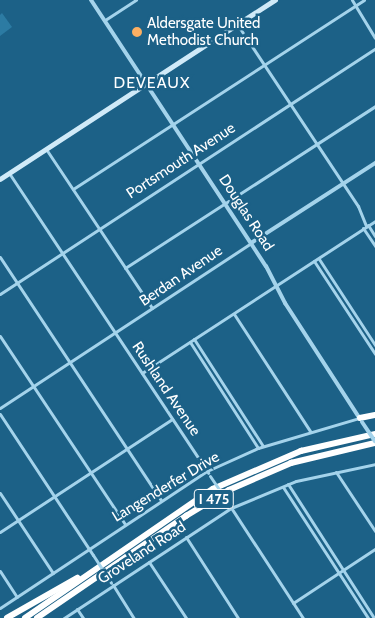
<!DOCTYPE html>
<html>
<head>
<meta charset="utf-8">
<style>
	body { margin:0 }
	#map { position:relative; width:375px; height:618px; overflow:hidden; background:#1c6187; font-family:Cabin,sans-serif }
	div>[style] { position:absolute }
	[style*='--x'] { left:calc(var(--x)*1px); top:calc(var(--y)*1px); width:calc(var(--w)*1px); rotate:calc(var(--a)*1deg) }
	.green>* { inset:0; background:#2c7ba3 }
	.minor>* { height:3px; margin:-1.5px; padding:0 1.5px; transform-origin:1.5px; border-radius:1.5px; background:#a4d3eb }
	.tertiary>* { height:4px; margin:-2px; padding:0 2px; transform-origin:2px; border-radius:2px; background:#a4d3eb }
	.secondary>* { height:4.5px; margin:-2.25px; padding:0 2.25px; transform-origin:2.25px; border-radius:2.25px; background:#d0eaf8 }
	.motorway>* { height:5.5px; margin:-2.75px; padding:0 2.75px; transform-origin:2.75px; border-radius:2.75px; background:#fff }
	.minor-bridge>* { height:3px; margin:-1.5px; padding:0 1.5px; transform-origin:1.5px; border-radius:1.5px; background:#a4d3eb }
	.tertiary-bridge>* { height:4px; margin:-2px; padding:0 2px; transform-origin:2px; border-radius:2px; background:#a4d3eb }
	.dots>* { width:14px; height:14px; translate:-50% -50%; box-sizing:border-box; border:2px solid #1c6187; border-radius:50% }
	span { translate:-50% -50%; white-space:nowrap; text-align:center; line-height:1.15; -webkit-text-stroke:5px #1c6187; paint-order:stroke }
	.shield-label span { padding:1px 4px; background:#1c6187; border:1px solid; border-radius:4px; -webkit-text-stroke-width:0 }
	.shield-label { font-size:14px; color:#fff; font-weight:700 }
	.poi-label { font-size:15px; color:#fff }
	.left { translate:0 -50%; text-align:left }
	.street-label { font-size:15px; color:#fff }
	.neighbourhood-label { font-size:16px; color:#fff; letter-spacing:1px }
</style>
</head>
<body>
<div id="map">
	<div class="green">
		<i style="clip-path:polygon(2px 13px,12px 27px,0 36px,0 15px)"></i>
	</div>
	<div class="minor">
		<i style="--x:352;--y:0;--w:44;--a:58.8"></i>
		<i style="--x:105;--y:20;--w:37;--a:-33"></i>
		<i style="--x:237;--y:24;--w:219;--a:56.4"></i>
		<i style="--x:358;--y:206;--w:22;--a:68"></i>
		<i style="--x:46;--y:149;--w:191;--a:56.3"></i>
		<i style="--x:9;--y:173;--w:360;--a:56.4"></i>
		<i style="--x:73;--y:189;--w:347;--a:-33"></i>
		<i style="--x:368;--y:225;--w:13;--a:58"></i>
		<i style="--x:363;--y:228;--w:22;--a:56"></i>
		<i style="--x:0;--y:257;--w:291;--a:56.5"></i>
		<i style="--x:319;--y:259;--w:103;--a:56.9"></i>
		<i style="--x:314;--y:261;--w:111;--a:56.7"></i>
		<i style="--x:125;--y:268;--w:298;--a:-32.9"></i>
		<i style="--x:0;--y:294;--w:448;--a:-33.2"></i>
		<i style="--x:234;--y:314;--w:140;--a:57"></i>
		<i style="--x:0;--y:336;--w:226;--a:56.4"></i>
		<i style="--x:194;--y:339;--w:127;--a:57.2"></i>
		<i style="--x:190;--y:342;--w:126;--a:57.3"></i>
		<i style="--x:142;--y:373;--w:278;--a:-33.1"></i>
		<i style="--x:0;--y:408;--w:300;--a:-33.3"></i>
		<i style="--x:0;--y:414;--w:169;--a:56.6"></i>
		<i style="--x:336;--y:472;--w:71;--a:56.5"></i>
		<i style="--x:288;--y:484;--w:159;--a:57.3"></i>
		<i style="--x:283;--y:487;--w:156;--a:57"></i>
		<i style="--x:0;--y:493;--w:96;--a:56.5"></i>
		<i style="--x:228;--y:503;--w:137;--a:56.9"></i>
		<i style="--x:0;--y:532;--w:206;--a:-33.3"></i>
		<i style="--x:186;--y:537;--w:96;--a:57.3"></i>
		<i style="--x:149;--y:562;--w:67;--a:56.5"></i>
		<i style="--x:0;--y:571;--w:31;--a:57"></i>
		<i style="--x:113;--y:585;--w:39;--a:58"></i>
		<i style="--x:293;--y:603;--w:98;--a:-33.4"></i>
		<i style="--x:0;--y:608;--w:248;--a:-33.5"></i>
		<i style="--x:207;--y:471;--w:56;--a:-24.3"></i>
		<i style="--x:258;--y:448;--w:105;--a:-16.5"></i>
		<i style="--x:77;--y:609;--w:11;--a:56"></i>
		<i style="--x:64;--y:618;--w:200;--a:-33.4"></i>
		<i style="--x:231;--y:508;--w:70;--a:-22.6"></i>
		<i style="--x:296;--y:481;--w:81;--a:-12.1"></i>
	</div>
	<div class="tertiary">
		<i style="--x:91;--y:0;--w:318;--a:56.7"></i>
		<i style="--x:266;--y:266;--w:42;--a:62.8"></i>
		<i style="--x:285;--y:303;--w:138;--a:57.1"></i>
		<i style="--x:251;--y:243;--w:148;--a:-32.8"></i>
	</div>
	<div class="secondary">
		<i style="--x:0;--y:179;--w:328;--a:-33.1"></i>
	</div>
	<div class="motorway">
		<i style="--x:360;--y:418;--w:15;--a:-11"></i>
		<i style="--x:7;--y:618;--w:81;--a:-29.7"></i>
		<i style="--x:25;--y:618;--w:228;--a:-34.5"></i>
		<i style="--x:213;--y:489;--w:96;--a:-23.4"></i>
		<i style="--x:301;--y:451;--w:76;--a:-12.9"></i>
		<i style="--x:37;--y:618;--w:181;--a:-34.4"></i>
		<i style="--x:186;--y:516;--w:50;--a:-31.2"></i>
		<i style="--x:229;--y:490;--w:68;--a:-23.5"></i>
		<i style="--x:291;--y:463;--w:86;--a:-13.4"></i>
	</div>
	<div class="minor-bridge">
		<i style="--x:210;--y:476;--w:32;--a:56"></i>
		<i style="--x:93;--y:555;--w:33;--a:57"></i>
	</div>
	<div class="tertiary-bridge">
		<i style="--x:362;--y:422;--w:23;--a:56"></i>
	</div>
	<div class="dots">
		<i style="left:137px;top:32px;background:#fcaf62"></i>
	</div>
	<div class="shield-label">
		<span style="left:214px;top:499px">I 475</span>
	</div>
	<div class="poi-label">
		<span class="left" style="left:147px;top:32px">Aldersgate United<br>Methodist Church</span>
	</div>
	<div class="street-label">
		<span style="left:181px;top:161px;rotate:-33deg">Portsmouth Avenue</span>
		<span style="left:246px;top:213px;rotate:57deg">Douglas Road</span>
		<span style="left:181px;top:276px;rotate:-34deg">Berdan Avenue</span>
		<span style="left:166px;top:389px;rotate:56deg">Rushland Avenue</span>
		<span style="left:166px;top:487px;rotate:-31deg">Langenderfer Drive</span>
		<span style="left:142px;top:553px;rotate:-33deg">Groveland Road</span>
	</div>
	<div class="neighbourhood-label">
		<span style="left:152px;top:83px">DEVEAUX</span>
	</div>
</div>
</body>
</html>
